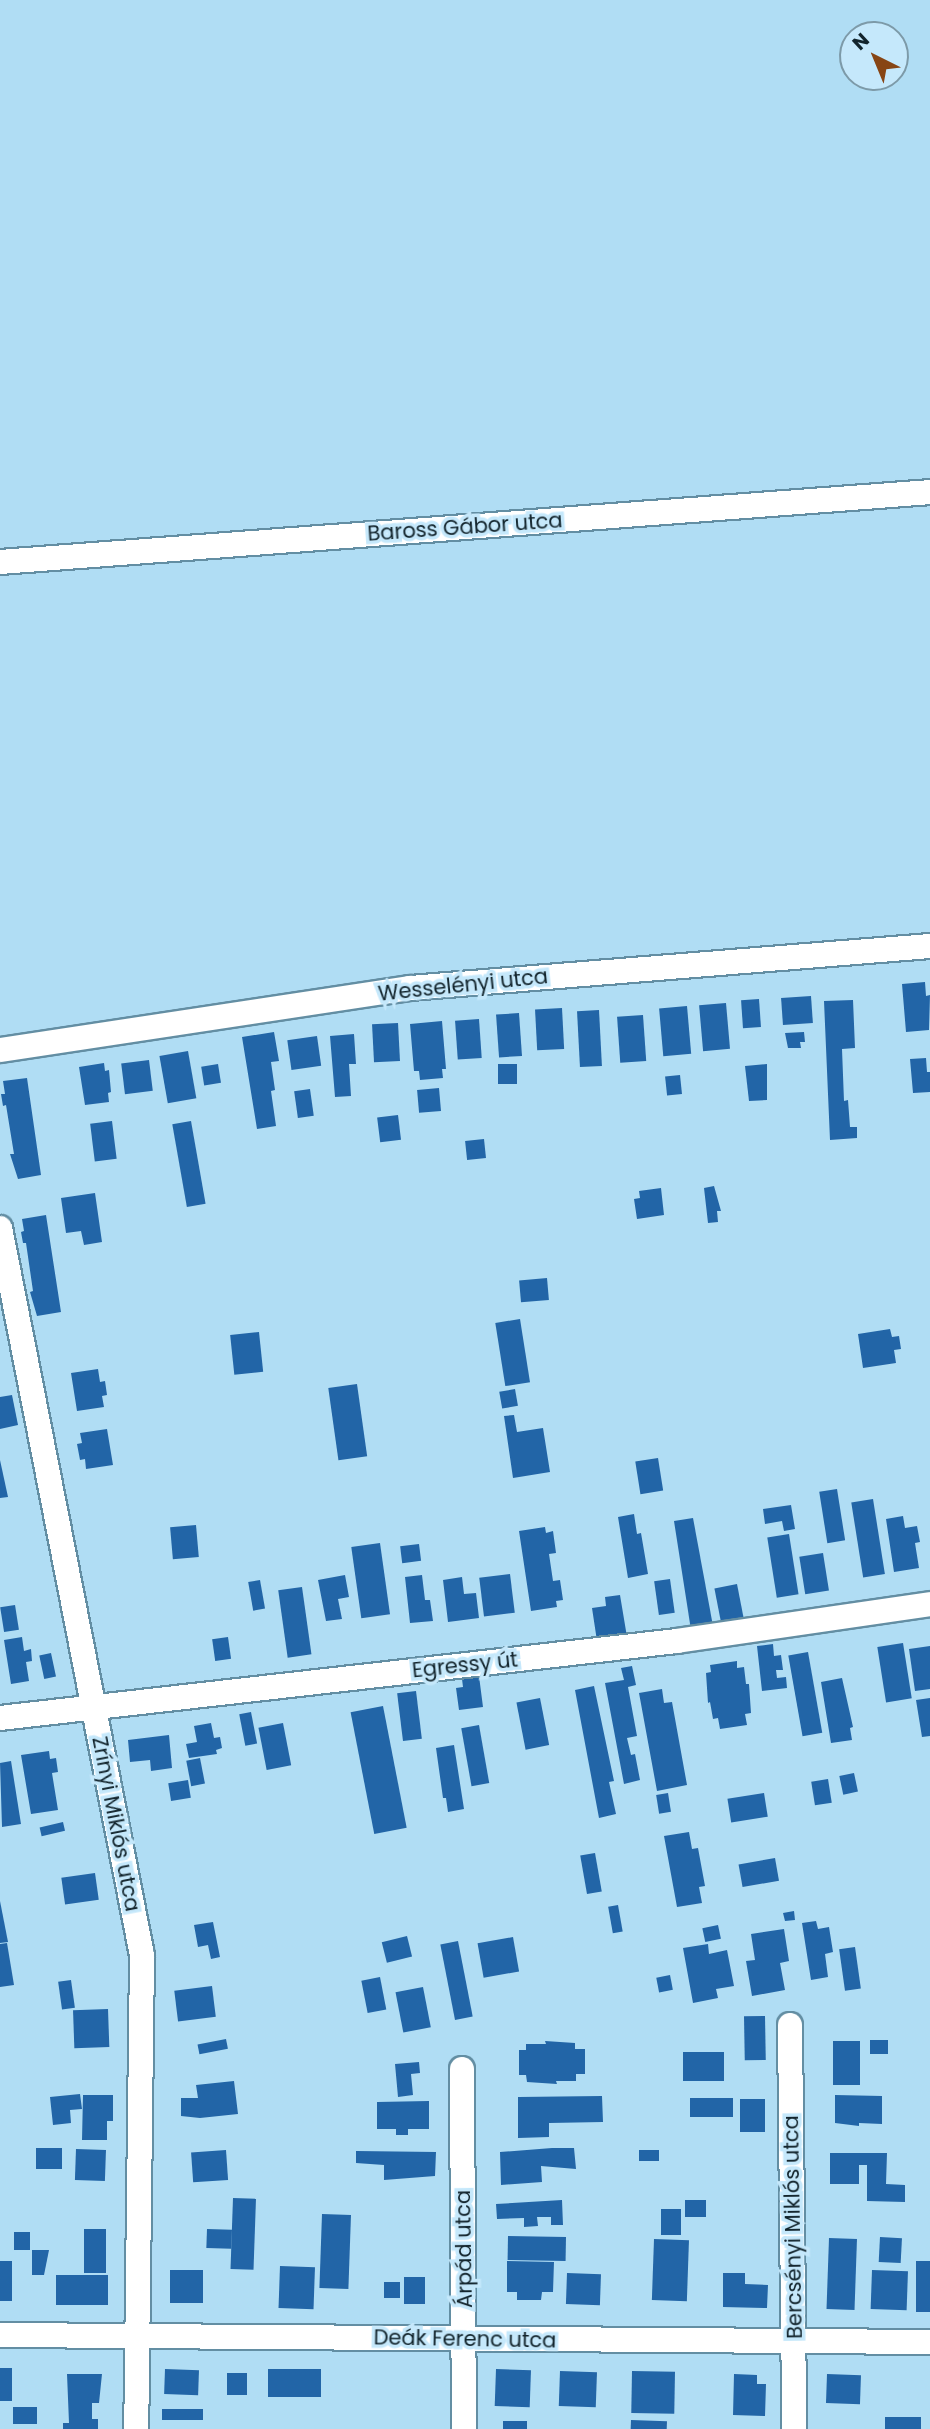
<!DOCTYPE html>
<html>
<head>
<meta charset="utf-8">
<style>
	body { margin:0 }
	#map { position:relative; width:930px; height:2429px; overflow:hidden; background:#b0ddf4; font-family:Poppins,sans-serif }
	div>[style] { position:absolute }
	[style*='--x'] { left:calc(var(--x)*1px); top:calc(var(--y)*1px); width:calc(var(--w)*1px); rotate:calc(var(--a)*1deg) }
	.building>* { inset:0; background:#2265a7; transform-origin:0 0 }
	.roads { filter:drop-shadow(2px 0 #638ea3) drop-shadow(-2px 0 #638ea3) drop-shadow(0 2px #638ea3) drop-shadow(0 -2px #638ea3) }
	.minor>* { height:24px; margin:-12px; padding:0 12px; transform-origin:12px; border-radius:12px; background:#fff }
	span { translate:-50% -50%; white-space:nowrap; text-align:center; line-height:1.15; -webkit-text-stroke:7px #c5e8fb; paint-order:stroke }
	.street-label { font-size:21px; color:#12242c }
	.north { position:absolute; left:839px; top:21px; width:70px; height:70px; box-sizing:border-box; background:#c5e8fb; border:2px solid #7d9aa8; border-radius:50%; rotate:317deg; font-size:19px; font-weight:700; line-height:28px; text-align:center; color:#12242c }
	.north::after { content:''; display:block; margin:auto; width:24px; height:32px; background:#874514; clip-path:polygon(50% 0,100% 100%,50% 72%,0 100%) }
</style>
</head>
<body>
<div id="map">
	<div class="building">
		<i style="clip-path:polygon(925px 982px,926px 996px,930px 995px,929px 1030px,906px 1032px,902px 984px)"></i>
		<i style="left:811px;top:996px;width:27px;height:30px;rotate:86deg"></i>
		<i style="left:759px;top:999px;width:28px;height:18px;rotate:86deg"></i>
		<i style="clip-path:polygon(853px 1000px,855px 1048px,842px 1049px,844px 1101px,848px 1100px,850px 1127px,857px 1127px,857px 1138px,830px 1140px,824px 1001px)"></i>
		<i style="left:726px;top:1003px;width:46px;height:27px;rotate:85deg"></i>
		<i style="left:687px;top:1006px;width:48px;height:28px;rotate:85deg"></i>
		<i style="left:562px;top:1008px;width:41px;height:27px;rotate:87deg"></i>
		<i style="left:599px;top:1010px;width:56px;height:22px;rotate:87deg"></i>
		<i style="left:519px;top:1013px;width:43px;height:23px;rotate:86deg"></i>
		<i style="left:643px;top:1015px;width:46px;height:26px;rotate:86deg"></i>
		<i style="left:479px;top:1019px;width:39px;height:24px;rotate:86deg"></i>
		<i style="clip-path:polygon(442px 1021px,446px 1069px,442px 1069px,443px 1078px,420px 1080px,419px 1071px,414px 1071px,410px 1024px)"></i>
		<i style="left:398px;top:1023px;width:38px;height:26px;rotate:87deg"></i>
		<i style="clip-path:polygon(274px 1032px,279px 1061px,271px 1062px,275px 1090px,271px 1091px,276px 1126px,257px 1129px,242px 1037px)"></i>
		<i style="clip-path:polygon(804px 1032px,805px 1042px,800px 1042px,801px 1048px,788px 1048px,785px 1033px)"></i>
		<i style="clip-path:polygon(354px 1034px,356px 1064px,349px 1064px,351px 1096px,335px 1097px,330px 1036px)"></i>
		<i style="left:317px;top:1036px;width:30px;height:30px;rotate:82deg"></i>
		<i style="left:188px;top:1051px;width:48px;height:29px;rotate:80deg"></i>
		<i style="clip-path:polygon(926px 1058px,927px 1072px,930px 1072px,930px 1092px,913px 1093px,910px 1059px)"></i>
		<i style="left:149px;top:1060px;width:31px;height:28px;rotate:83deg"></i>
		<i style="clip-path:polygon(104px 1063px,105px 1071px,109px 1070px,111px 1092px,108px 1093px,109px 1102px,85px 1105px,79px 1067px)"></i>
		<i style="left:218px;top:1064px;width:19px;height:17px;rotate:81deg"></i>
		<i style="left:517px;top:1064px;width:20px;height:19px;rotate:90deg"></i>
		<i style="clip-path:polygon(767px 1064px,767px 1100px,749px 1101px,745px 1066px)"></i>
		<i style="left:680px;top:1075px;width:19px;height:15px;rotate:84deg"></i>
		<i style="clip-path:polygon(27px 1078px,41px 1175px,18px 1179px,10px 1154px,14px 1154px,6px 1105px,3px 1106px,1px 1094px,5px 1094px,3px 1081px)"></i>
		<i style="left:439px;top:1088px;width:23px;height:22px;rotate:85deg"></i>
		<i style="left:310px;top:1089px;width:27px;height:16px;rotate:82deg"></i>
		<i style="left:398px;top:1115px;width:25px;height:21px;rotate:83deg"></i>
		<i style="left:112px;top:1121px;width:38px;height:22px;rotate:83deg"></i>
		<i style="left:191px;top:1121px;width:84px;height:19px;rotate:80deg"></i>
		<i style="left:484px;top:1139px;width:19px;height:19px;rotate:84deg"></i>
		<i style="clip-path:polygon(714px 1186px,721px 1211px,717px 1211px,718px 1222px,708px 1223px,704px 1188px)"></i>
		<i style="clip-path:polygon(661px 1188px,664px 1215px,637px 1219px,634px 1199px,640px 1198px,639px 1191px)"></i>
		<i style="clip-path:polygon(95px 1193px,102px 1242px,84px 1245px,81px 1231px,66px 1233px,61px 1198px)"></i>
		<i style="clip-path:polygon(46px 1215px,61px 1312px,37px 1316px,30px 1292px,33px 1291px,26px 1243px,23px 1243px,21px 1232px,24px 1231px,22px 1219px)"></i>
		<i style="left:547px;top:1278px;width:22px;height:28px;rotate:85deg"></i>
		<i style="left:520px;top:1319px;width:64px;height:25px;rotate:81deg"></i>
		<i style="clip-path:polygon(890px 1329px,892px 1337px,899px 1336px,901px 1349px,894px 1350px,896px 1363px,863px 1368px,858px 1334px)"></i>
		<i style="left:259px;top:1332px;width:40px;height:29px;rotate:84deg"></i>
		<i style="clip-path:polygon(98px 1369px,100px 1382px,105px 1381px,107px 1395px,102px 1396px,104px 1407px,77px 1411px,71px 1373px)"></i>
		<i style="left:357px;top:1384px;width:73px;height:29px;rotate:82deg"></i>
		<i style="left:515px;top:1389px;width:17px;height:16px;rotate:80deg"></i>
		<i style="clip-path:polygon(12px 1395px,18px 1425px,0 1429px,0 1397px)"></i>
		<i style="clip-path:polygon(514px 1415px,517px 1432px,543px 1428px,550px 1472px,513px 1478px,504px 1416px)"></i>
		<i style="clip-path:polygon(107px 1429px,113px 1465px,86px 1469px,85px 1459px,80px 1460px,77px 1444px,82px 1443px,80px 1433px)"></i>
		<i style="left:658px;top:1458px;width:33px;height:23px;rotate:81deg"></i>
		<i style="clip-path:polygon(0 1460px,8px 1497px,0 1498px)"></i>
		<i style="left:837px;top:1489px;width:52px;height:18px;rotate:81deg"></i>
		<i style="left:873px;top:1499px;width:76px;height:22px;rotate:81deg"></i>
		<i style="clip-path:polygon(791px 1505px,795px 1529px,784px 1531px,782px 1521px,765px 1524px,763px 1509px)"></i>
		<i style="clip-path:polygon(634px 1514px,637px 1534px,641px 1533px,648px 1574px,628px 1578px,618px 1517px)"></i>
		<i style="clip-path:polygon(903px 1516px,905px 1528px,917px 1526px,920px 1542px,915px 1543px,919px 1568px,894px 1572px,886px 1519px)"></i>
		<i style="clip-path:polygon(693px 1518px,713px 1626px,691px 1630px,674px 1521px)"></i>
		<i style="left:196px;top:1525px;width:32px;height:26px;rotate:85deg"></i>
		<i style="clip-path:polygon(545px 1527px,546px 1533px,553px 1531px,556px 1553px,549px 1554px,553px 1581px,560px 1580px,563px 1600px,556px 1601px,557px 1607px,531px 1611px,519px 1531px)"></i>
		<i style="left:789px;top:1534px;width:61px;height:22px;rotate:81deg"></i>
		<i style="left:380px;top:1543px;width:72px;height:29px;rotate:82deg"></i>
		<i style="left:419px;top:1544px;width:17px;height:19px;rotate:83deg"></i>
		<i style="left:823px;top:1553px;width:38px;height:24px;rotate:81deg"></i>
		<i style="left:510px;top:1574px;width:39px;height:31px;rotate:83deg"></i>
		<i style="clip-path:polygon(345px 1575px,349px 1597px,338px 1599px,342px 1619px,326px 1621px,318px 1580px)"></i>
		<i style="clip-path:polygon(422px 1575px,425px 1600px,430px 1600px,433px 1621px,410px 1623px,405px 1577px)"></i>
		<i style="clip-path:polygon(462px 1577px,464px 1594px,476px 1593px,479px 1618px,448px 1622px,443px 1580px)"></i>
		<i style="left:670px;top:1579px;width:34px;height:16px;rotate:82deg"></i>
		<i style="left:260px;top:1580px;width:29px;height:12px;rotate:80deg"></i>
		<i style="left:737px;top:1584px;width:38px;height:23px;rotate:79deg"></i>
		<i style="left:302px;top:1587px;width:68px;height:24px;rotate:82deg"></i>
		<i style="clip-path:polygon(620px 1595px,627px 1637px,597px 1641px,592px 1608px,606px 1606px,605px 1597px)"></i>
		<i style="left:15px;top:1605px;width:25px;height:15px;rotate:81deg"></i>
		<i style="clip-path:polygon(22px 1637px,24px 1651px,31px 1649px,32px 1661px,26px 1662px,29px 1681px,11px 1684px,4px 1640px)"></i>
		<i style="left:228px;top:1637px;width:22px;height:16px;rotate:82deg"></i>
		<i style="left:903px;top:1643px;width:56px;height:26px;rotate:81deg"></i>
		<i style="clip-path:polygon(773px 1644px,774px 1656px,781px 1655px,783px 1670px,776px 1670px,777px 1678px,786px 1677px,787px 1688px,762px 1691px,757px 1646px)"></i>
		<i style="clip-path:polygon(930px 1646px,930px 1689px,915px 1691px,909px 1649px)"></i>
		<i style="left:808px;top:1652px;width:82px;height:20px;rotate:80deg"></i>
		<i style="left:51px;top:1653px;width:24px;height:12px;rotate:78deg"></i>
		<i style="clip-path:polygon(737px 1661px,737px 1668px,744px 1667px,746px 1684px,749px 1684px,751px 1713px,745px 1714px,747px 1725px,720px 1729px,718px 1718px,713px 1719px,710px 1702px,708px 1703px,706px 1673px,711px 1672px,710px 1665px)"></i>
		<i style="clip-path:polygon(632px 1666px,636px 1685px,628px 1687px,637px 1736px,627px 1738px,631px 1755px,635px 1754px,640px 1780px,624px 1784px,605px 1683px,624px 1680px,621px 1668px)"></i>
		<i style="clip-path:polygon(479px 1676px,483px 1707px,459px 1710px,456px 1688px,463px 1687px,462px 1679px)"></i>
		<i style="clip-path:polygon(842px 1678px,853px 1727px,850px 1728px,852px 1740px,831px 1743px,821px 1682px)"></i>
		<i style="clip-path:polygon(594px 1686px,614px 1781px,609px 1782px,616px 1814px,599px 1818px,575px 1690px)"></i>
		<i style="clip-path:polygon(662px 1689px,664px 1703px,672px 1702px,687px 1785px,657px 1791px,639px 1693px)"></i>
		<i style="left:416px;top:1691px;width:48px;height:19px;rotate:83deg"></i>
		<i style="left:540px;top:1698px;width:48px;height:24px;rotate:79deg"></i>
		<i style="clip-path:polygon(930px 1698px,930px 1736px,922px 1737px,916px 1700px)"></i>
		<i style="left:383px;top:1706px;width:124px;height:33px;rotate:79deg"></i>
		<i style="left:251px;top:1712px;width:32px;height:12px;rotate:79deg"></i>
		<i style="clip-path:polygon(211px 1723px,214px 1738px,220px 1737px,222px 1748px,216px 1750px,217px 1754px,189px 1758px,186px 1744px,197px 1742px,194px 1726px)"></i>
		<i style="left:283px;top:1723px;width:43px;height:25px;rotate:79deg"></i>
		<i style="left:479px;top:1725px;width:59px;height:18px;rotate:80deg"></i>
		<i style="clip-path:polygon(169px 1735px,172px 1768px,151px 1771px,150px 1760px,130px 1762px,128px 1740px)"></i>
		<i style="clip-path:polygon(454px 1745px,464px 1809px,448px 1812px,446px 1798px,443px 1798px,436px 1748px)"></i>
		<i style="clip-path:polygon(49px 1751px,50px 1759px,56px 1758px,58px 1772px,52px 1773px,58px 1810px,31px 1814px,21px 1755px)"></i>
		<i style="left:200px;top:1758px;width:26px;height:14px;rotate:79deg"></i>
		<i style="clip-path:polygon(11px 1761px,21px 1824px,2px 1827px,0 1763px)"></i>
		<i style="left:854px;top:1773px;width:19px;height:15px;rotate:78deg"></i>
		<i style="left:828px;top:1779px;width:24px;height:17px;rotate:81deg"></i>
		<i style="left:188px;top:1780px;width:18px;height:20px;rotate:81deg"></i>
		<i style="left:668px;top:1793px;width:19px;height:12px;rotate:81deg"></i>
		<i style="left:764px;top:1793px;width:24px;height:37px;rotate:81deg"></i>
		<i style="left:63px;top:1822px;width:9px;height:24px;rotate:77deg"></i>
		<i style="clip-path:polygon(689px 1832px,692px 1849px,698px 1848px,705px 1886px,699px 1887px,702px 1903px,677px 1907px,664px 1836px)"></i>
		<i style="left:595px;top:1853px;width:39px;height:15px;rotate:80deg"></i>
		<i style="left:775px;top:1858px;width:23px;height:37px;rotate:80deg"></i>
		<i style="left:95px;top:1873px;width:27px;height:34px;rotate:82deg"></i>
		<i style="clip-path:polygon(0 1901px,8px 1942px,0 1943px)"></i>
		<i style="left:618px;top:1905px;width:27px;height:10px;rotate:80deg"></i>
		<i style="clip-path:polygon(794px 1911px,795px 1920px,785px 1921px,783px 1913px)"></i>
		<i style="clip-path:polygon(816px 1921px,818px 1929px,829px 1927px,833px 1952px,825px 1954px,828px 1977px,811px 1980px,802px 1923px)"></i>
		<i style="clip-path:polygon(213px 1922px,220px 1957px,211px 1959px,208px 1945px,198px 1947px,194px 1925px)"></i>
		<i style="left:718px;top:1925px;width:14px;height:16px;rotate:78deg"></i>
		<i style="clip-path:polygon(784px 1929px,789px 1961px,780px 1963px,785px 1990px,752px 1996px,746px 1961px,755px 1960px,751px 1934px)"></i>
		<i style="left:407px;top:1936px;width:21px;height:26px;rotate:76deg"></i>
		<i style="left:513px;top:1937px;width:35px;height:36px;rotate:80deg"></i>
		<i style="left:458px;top:1941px;width:77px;height:18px;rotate:79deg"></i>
		<i style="clip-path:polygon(7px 1943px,14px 1985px,0 1987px,0 1944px)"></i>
		<i style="clip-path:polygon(708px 1944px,709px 1954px,727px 1950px,734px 1986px,716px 1989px,718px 1998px,693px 2003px,683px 1948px)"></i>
		<i style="left:855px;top:1947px;width:42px;height:16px;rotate:82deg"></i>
		<i style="left:670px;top:1975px;width:15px;height:14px;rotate:79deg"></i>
		<i style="left:380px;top:1977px;width:33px;height:19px;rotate:79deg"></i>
		<i style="left:71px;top:1980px;width:28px;height:13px;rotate:82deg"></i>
		<i style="left:212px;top:1986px;width:31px;height:38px;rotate:83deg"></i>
		<i style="left:423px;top:1987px;width:41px;height:28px;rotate:79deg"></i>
		<i style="left:108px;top:2009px;width:38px;height:35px;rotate:88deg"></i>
		<i style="left:765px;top:2016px;width:44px;height:21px;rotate:89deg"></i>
		<i style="left:226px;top:2039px;width:10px;height:29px;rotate:79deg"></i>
		<i style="left:870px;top:2040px;width:18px;height:14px"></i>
		<i style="clip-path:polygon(545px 2041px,575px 2043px,575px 2049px,585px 2049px,585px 2074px,576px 2074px,576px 2081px,556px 2081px,557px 2084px,527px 2082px,526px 2075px,519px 2075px,519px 2050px,526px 2050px,526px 2044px,546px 2044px)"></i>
		<i style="left:833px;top:2041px;width:27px;height:44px"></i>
		<i style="left:683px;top:2052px;width:41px;height:29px"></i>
		<i style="clip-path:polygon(419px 2062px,420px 2073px,411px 2074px,413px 2095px,398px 2097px,395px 2064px)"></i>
		<i style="clip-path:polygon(234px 2081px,238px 2114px,200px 2118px,181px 2116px,181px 2098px,198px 2098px,196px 2085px)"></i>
		<i style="clip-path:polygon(80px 2094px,82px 2109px,70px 2110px,71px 2123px,53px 2125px,50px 2097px)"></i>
		<i style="clip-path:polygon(83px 2095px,113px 2095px,113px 2121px,107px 2121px,107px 2140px,82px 2140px)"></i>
		<i style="clip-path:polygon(835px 2095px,882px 2096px,882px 2124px,859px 2123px,859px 2126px,835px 2123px)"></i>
		<i style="clip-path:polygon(602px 2096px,603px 2122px,549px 2123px,549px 2137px,518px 2138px,518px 2097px)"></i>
		<i style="left:690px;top:2098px;width:43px;height:19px"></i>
		<i style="left:740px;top:2099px;width:25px;height:33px"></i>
		<i style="clip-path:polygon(429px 2101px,429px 2129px,408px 2129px,408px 2135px,396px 2135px,396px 2129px,377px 2129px,377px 2102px)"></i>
		<i style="left:36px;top:2148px;width:26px;height:21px"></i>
		<i style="clip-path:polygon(552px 2148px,574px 2148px,576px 2169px,541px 2166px,542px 2182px,501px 2185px,500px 2152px)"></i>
		<i style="left:76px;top:2149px;width:30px;height:31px;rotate:2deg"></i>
		<i style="left:226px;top:2150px;width:30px;height:35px;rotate:86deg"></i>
		<i style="left:639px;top:2150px;width:20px;height:11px"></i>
		<i style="clip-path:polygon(356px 2151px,436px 2152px,435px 2176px,384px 2180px,384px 2165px,356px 2163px)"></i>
		<i style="clip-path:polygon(830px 2153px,887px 2153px,886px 2184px,905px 2185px,905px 2202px,867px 2201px,867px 2165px,859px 2165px,859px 2184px,830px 2184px)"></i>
		<i style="left:233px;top:2198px;width:23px;height:71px;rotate:2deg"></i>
		<i style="clip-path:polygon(562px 2200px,563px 2225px,551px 2225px,551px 2217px,537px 2217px,538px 2226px,524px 2227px,524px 2218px,497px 2219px,496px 2204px)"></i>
		<i style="left:685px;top:2200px;width:21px;height:17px"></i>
		<i style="left:661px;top:2209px;width:20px;height:26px"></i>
		<i style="left:322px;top:2214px;width:29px;height:74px;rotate:2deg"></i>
		<i style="left:106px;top:2229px;width:44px;height:22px;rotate:90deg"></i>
		<i style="left:207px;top:2229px;width:25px;height:19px;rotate:2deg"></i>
		<i style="left:14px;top:2232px;width:16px;height:18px"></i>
		<i style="left:508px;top:2236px;width:58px;height:24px;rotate:1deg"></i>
		<i style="left:880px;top:2237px;width:22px;height:25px;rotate:3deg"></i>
		<i style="left:829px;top:2238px;width:28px;height:71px;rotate:2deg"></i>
		<i style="left:654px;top:2239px;width:35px;height:61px;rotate:2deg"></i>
		<i style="clip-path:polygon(32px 2250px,49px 2250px,44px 2275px,32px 2275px)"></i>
		<i style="left:0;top:2261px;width:12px;height:40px"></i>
		<i style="clip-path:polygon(507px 2261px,554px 2262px,553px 2292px,542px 2292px,541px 2300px,517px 2300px,517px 2292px,507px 2292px)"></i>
		<i style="left:916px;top:2261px;width:14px;height:51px"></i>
		<i style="left:280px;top:2266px;width:35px;height:42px;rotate:2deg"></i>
		<i style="left:170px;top:2270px;width:33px;height:33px"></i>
		<i style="left:872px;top:2270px;width:36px;height:39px;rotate:2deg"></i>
		<i style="left:567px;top:2273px;width:34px;height:31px;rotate:2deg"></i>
		<i style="clip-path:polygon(723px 2273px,745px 2273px,745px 2284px,768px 2285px,767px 2308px,723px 2307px)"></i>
		<i style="left:56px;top:2275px;width:52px;height:30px"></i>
		<i style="left:404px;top:2277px;width:21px;height:27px"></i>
		<i style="left:384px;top:2282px;width:16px;height:16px"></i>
		<i style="left:0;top:2368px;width:12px;height:33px"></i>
		<i style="left:165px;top:2369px;width:34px;height:25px;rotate:2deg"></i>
		<i style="left:268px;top:2369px;width:53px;height:28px"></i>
		<i style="left:496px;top:2369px;width:35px;height:37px;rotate:2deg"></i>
		<i style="left:560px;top:2371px;width:37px;height:35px;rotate:2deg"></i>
		<i style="left:632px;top:2371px;width:43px;height:42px;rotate:1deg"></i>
		<i style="left:227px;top:2373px;width:20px;height:22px"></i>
		<i style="clip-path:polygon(67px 2374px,102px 2374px,99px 2403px,92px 2403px,92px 2419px,98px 2419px,98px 2429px,63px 2429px,63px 2423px,69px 2423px)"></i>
		<i style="clip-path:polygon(734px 2374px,757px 2375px,757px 2384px,766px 2384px,765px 2416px,733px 2415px)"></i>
		<i style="left:827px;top:2374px;width:34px;height:29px;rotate:2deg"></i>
		<i style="left:13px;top:2407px;width:24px;height:17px"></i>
		<i style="left:203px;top:2409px;width:11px;height:41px;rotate:90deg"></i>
		<i style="left:885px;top:2417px;width:36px;height:12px"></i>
		<i style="left:631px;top:2420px;width:36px;height:9px;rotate:2deg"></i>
		<i style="left:503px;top:2421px;width:24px;height:8px"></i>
	</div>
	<div class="roads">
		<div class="minor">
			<i style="--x:0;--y:562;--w:933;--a:-4.3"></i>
			<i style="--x:0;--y:1050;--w:415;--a:-8.6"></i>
			<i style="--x:410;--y:988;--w:522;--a:-4.62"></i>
			<i style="--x:0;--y:1228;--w:741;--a:78.95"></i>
			<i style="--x:142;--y:1955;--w:474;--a:90.7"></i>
			<i style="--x:0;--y:1718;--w:681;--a:-6.49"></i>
			<i style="--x:677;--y:1641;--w:256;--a:-8.3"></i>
			<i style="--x:790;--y:2025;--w:404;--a:89.4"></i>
			<i style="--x:462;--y:2069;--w:360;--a:89.7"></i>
			<i style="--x:0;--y:2335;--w:930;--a:0.43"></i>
		</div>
	</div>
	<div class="street-label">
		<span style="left:465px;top:527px;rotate:-4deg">Baross Gábor utca</span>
		<span style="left:463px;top:985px;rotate:-6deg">Wesselényi utca</span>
		<span style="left:465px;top:1665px;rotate:-6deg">Egressy út</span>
		<span style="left:116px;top:1824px;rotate:79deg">Zrínyi Miklós utca</span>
		<span style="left:793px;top:2227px;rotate:-91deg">Bercsényi Miklós utca</span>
		<span style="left:464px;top:2249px;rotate:-91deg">Árpád utca</span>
		<span style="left:465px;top:2339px;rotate:1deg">Deák Ferenc utca</span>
	</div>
	<div class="north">N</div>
</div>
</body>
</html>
